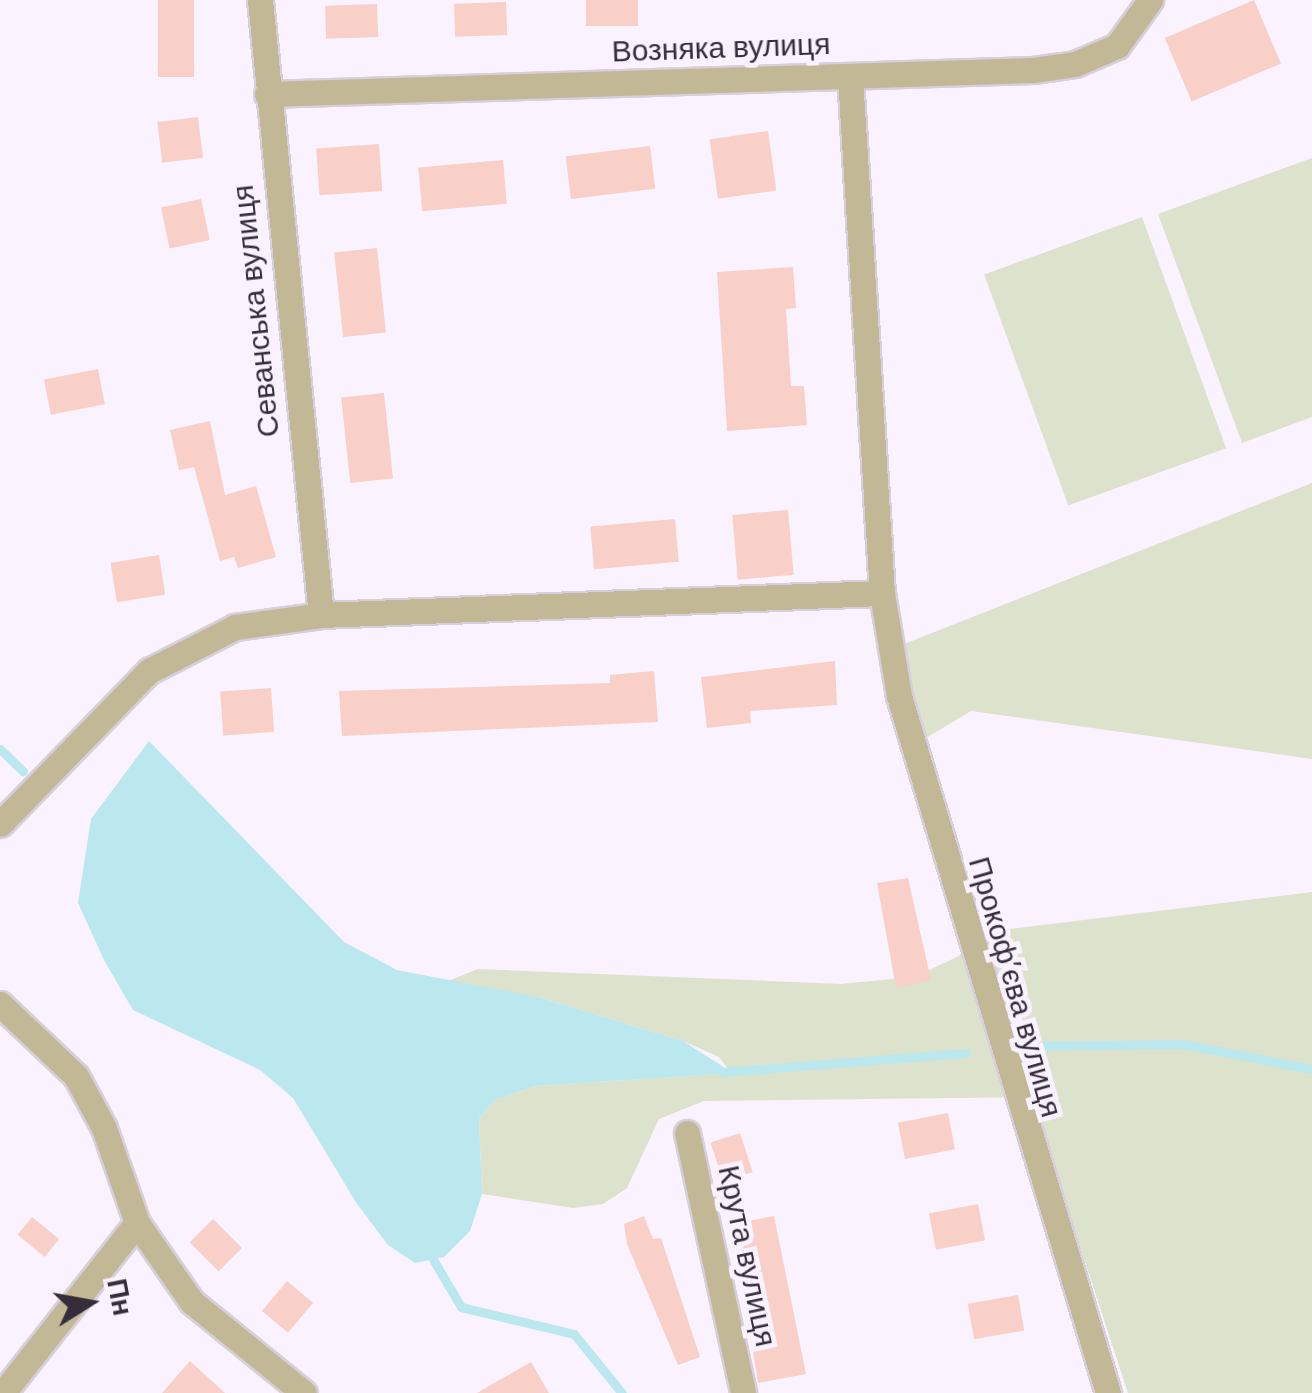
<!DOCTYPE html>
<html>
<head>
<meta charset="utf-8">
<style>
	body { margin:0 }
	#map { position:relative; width:1312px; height:1393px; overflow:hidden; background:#faf2ff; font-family:"DM Sans",sans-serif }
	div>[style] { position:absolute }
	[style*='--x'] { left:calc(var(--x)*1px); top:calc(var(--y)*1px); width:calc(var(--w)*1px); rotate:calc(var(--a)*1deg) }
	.green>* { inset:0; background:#dde2cc; transform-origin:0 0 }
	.water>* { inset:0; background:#bbe7ef }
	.stream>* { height:9px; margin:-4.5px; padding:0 4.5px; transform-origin:4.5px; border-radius:4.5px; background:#bbe7ef }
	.building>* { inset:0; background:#f8d0c7; transform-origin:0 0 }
	.roads { filter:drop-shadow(2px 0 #d7cfdc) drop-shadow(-2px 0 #d7cfdc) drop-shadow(0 2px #d7cfdc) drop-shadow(0 -2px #d7cfdc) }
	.street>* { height:25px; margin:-12.5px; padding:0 12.5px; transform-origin:12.5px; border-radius:12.5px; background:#c3b896 }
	span { translate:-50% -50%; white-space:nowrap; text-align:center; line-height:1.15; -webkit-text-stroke:10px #faf2ff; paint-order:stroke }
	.street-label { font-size:30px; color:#352e3a }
	.north { position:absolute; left:40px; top:1253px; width:100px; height:100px; -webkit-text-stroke:8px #faf2ff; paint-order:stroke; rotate:79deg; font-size:28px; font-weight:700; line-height:40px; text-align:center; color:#352e3a }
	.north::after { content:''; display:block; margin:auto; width:35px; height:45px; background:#352e3a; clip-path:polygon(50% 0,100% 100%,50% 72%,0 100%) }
</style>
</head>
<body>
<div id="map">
	<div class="green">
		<i style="clip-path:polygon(1312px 158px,1312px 417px,1242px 443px,1158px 214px)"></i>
		<i style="left:1142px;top:217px;width:246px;height:168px;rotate:70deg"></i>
		<i style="clip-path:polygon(1312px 483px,1312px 759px,971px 711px,926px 738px,899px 646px)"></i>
		<i style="clip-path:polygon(1312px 892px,1312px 1393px,1128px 1393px,1031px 1097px,704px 1101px,659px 1119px,627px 1188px,603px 1204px,573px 1208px,482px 1194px,479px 1118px,497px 1099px,536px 1086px,731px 1073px,719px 1057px,683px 1041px,538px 997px,443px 983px,478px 969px,840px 984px,914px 977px,959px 956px,977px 933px)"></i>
	</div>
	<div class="water">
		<i style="clip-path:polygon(149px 741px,344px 942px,397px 970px,538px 997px,683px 1041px,733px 1073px,536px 1086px,497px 1099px,479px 1118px,482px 1194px,470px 1231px,444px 1257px,415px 1263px,388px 1245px,357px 1204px,293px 1098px,260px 1070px,133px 1010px,104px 960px,78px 903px,91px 819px)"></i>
	</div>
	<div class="stream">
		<i style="--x:0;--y:749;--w:32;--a:44"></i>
		<i style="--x:1024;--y:1046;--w:159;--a:-0.7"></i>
		<i style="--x:1183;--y:1044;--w:131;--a:11"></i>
		<i style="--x:723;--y:1072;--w:243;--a:-4.5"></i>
		<i style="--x:427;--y:1249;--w:67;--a:59.6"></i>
		<i style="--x:461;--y:1307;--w:116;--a:13.4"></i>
		<i style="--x:574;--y:1334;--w:76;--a:50.9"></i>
	</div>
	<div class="building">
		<i style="left:158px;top:0;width:36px;height:77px"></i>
		<i style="left:586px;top:0;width:52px;height:26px"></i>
		<i style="left:1254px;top:0;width:69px;height:97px;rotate:67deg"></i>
		<i style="left:506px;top:2px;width:33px;height:52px;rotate:88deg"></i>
		<i style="left:377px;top:4px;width:33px;height:52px;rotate:88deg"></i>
		<i style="left:198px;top:117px;width:41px;height:41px;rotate:83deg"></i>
		<i style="left:768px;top:131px;width:60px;height:59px;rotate:82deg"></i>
		<i style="left:379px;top:144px;width:47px;height:63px;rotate:86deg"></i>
		<i style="left:650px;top:146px;width:43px;height:85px;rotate:83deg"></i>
		<i style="left:503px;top:160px;width:44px;height:85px;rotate:85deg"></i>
		<i style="left:201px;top:199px;width:42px;height:41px;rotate:78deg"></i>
		<i style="left:377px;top:248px;width:85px;height:43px;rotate:84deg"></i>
		<i style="clip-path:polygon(793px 267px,796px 308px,786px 309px,791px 386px,804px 386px,807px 425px,727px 431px,717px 272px)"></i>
		<i style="left:98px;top:369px;width:36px;height:55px;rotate:79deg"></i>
		<i style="left:384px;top:393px;width:86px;height:43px;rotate:84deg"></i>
		<i style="clip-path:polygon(210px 421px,225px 495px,256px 486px,276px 557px,238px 568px,234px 557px,220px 561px,194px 467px,179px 470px,170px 430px)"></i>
		<i style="left:788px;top:510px;width:65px;height:56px;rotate:85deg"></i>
		<i style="left:675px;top:519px;width:43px;height:85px;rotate:85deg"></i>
		<i style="left:159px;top:555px;width:40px;height:49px;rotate:81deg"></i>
		<i style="clip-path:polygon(835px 661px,837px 705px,750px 711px,751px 723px,707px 728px,701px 677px)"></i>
		<i style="clip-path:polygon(654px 671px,658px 722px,342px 736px,339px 691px,610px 683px,610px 675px)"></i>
		<i style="left:271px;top:688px;width:44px;height:51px;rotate:86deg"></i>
		<i style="clip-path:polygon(908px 878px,931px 980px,896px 988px,877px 883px)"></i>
		<i style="left:948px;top:1113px;width:37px;height:51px;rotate:79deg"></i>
		<i style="left:740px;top:1133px;width:41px;height:31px;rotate:72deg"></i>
		<i style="left:978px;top:1204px;width:37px;height:50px;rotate:79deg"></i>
		<i style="clip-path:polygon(644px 1216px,653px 1239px,661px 1238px,700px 1357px,678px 1365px,627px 1244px,624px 1224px)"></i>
		<i style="clip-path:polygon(774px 1216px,806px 1374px,758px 1383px,733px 1224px)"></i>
		<i style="left:32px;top:1217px;width:35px;height:23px;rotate:39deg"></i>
		<i style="left:213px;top:1219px;width:41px;height:33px;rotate:45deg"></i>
		<i style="left:287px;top:1281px;width:34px;height:39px;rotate:40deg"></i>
		<i style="left:1018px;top:1295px;width:36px;height:51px;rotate:80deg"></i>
		<i style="clip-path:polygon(190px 1361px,225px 1393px,162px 1393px)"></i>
		<i style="clip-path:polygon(531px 1362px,549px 1393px,477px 1393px)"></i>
	</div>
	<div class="roads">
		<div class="street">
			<i style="--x:260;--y:0;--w:618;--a:84.34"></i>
			<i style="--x:850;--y:76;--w:518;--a:86.46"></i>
			<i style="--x:882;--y:593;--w:104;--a:80.6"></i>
			<i style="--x:899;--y:696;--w:728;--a:73.31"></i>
			<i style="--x:267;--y:94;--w:766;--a:-1.79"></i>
			<i style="--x:1033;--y:70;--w:42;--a:-8.1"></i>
			<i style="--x:1075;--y:64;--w:46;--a:-23.2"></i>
			<i style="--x:1117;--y:46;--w:57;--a:-54.3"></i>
			<i style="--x:0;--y:824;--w:214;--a:-45.8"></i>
			<i style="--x:149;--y:671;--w:97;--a:-27.1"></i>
			<i style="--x:235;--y:627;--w:87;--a:-7.9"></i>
			<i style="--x:321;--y:615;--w:561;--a:-2.25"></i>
			<i style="--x:0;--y:1004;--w:105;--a:43.5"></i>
			<i style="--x:76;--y:1076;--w:59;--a:61.7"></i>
			<i style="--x:104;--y:1128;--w:101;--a:70.8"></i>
			<i style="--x:137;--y:1223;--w:96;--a:55.2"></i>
			<i style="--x:192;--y:1302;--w:144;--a:39.1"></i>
			<i style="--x:687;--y:1133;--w:266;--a:77.8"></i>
			<i style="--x:3;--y:1393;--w:216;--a:-51.8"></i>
		</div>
	</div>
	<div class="street-label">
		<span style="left:721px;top:48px;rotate:-2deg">Возняка вулиця</span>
		<span style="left:256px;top:311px;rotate:-96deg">Севанська вулиця</span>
		<span style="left:1015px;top:987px;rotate:74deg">Прокоф’єва вулиця</span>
		<span style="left:747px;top:1256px;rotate:78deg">Крута вулиця</span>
	</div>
	<div class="north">Пн</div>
</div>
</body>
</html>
